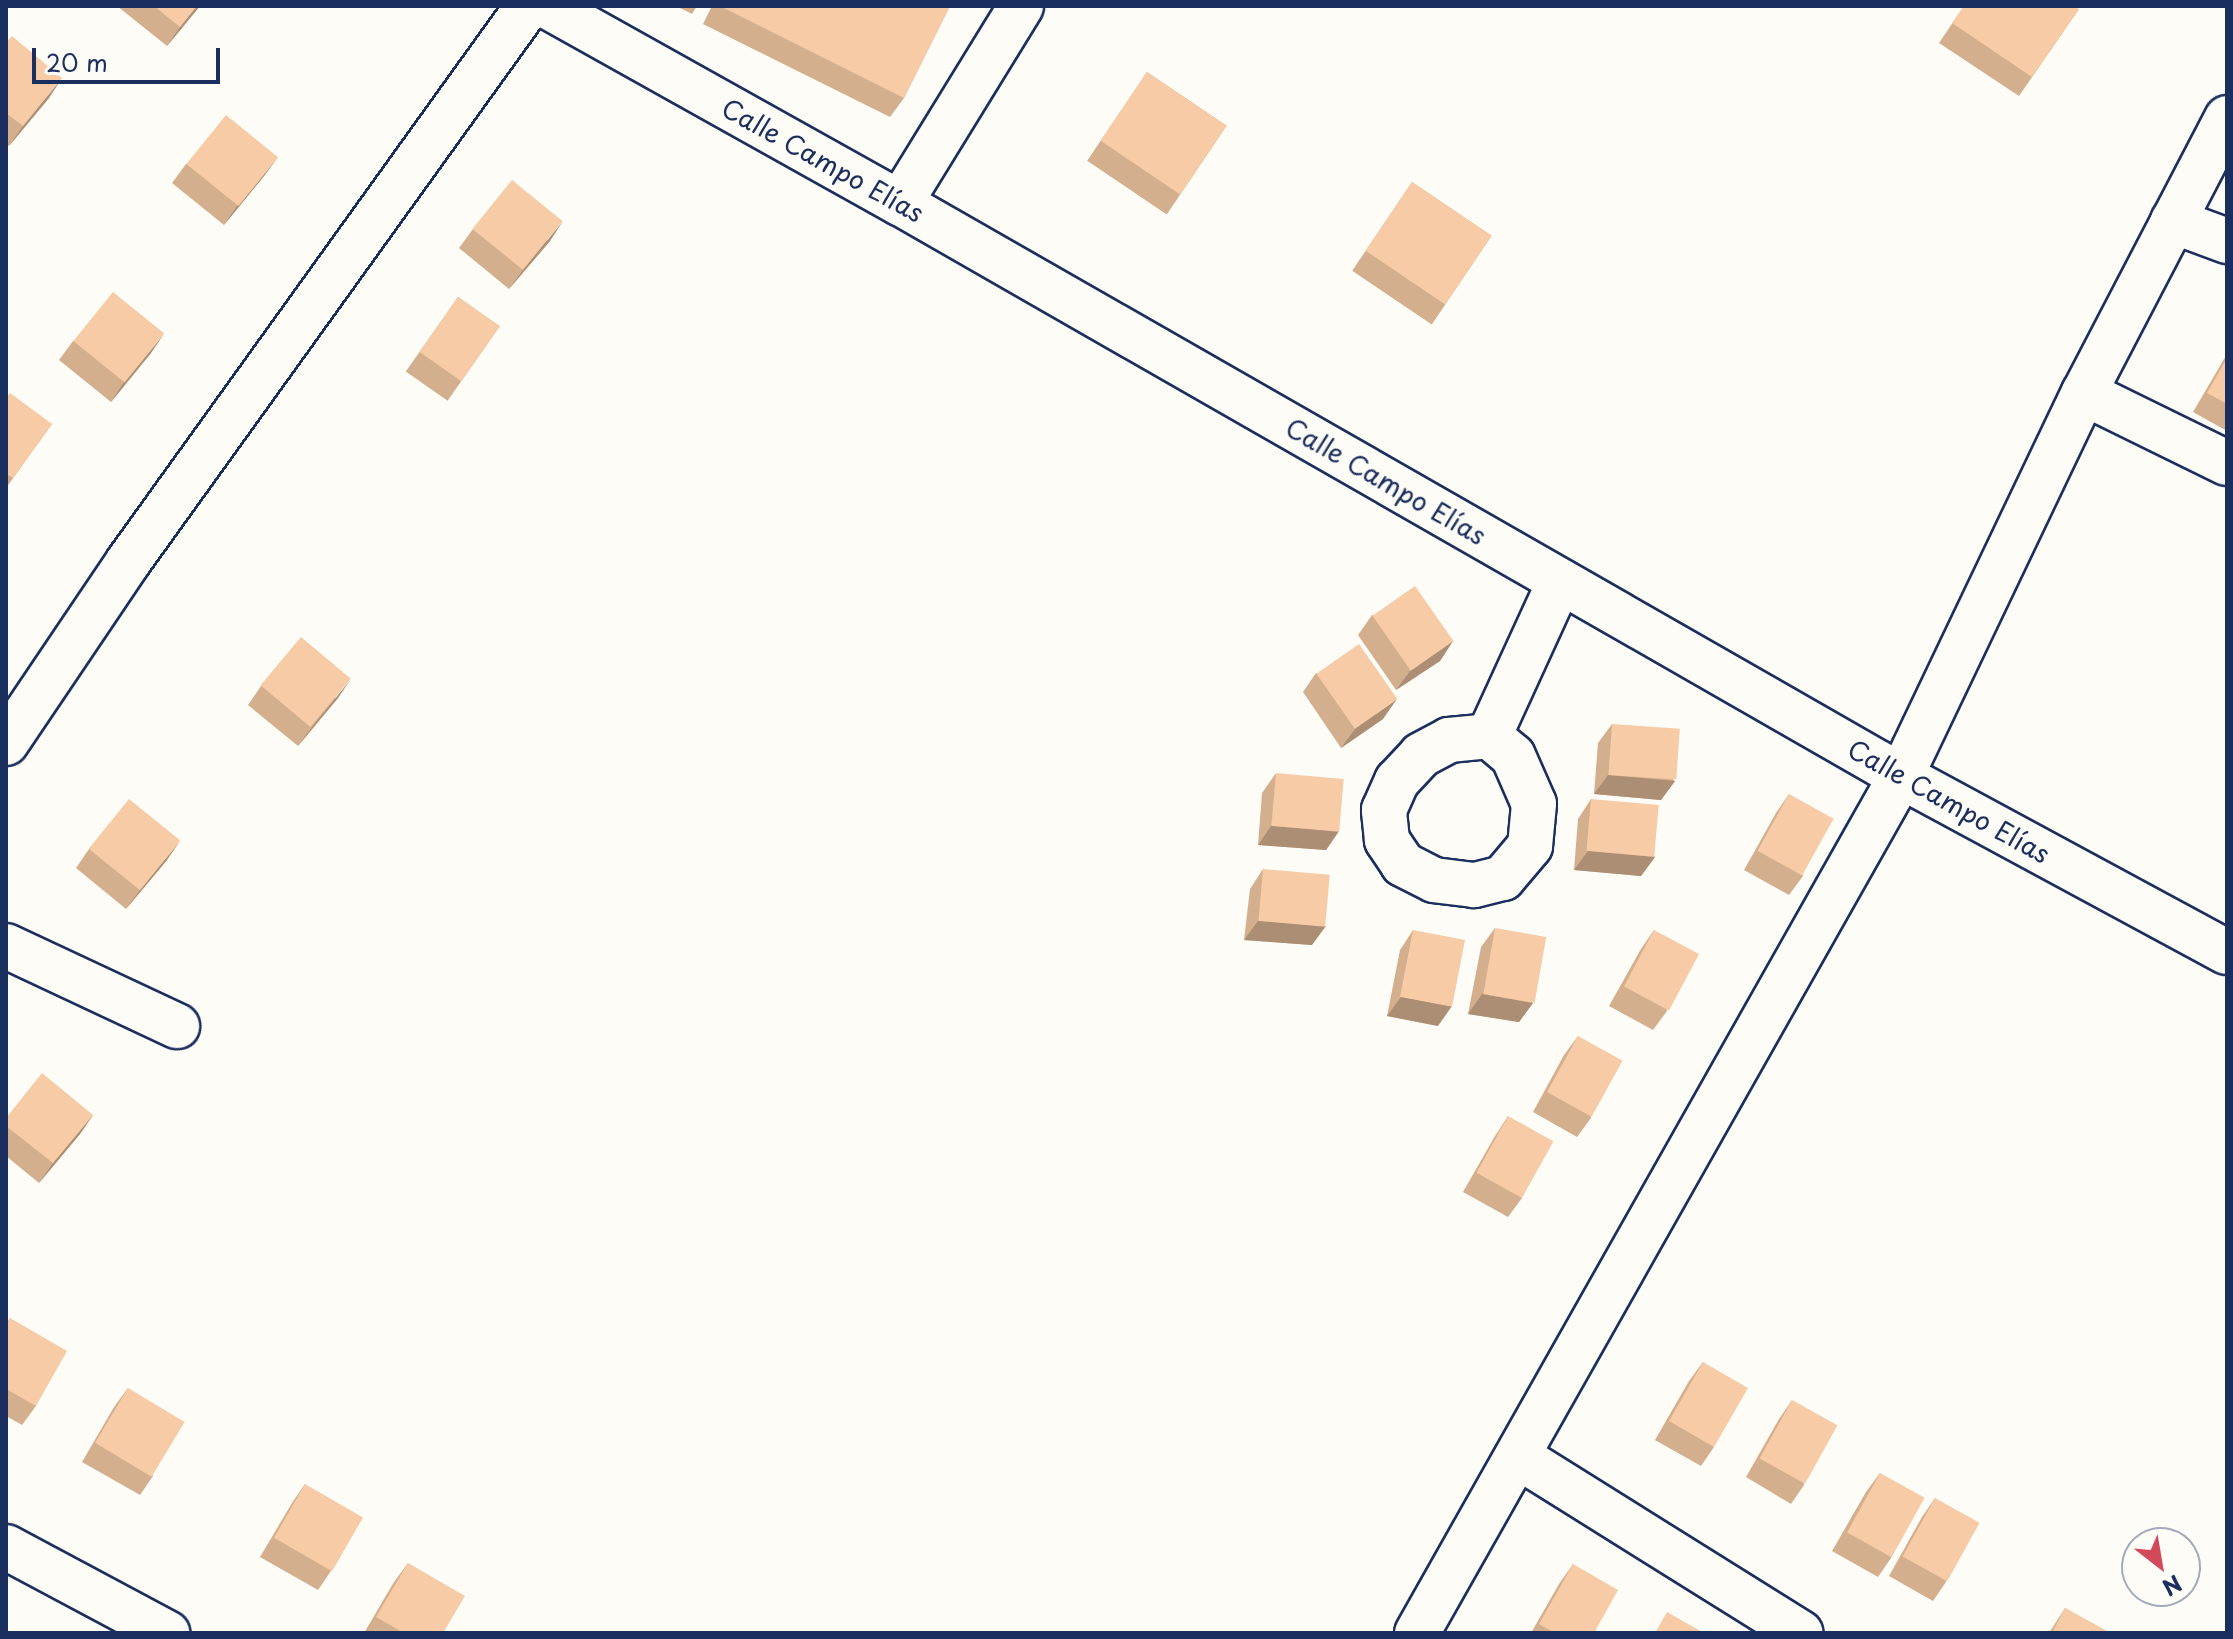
<!DOCTYPE html>
<html>
<head>
<meta charset="utf-8">
<style>
	body { margin:0 }
	#map { position:relative; width:2233px; height:1639px; overflow:hidden; background:#fdfcf7; font-family:"Playpen Sans",sans-serif }
	div>[style] { position:absolute }
	[style*='--x'] { left:calc(var(--x)*1px); top:calc(var(--y)*1px); width:calc(var(--w)*1px); rotate:calc(var(--a)*1deg) }
	.roads { filter:drop-shadow(2px 0 #1b2f5e) drop-shadow(-2px 0 #1b2f5e) drop-shadow(0 2px #1b2f5e) drop-shadow(0 -2px #1b2f5e) }
	.minor>* { height:44px; margin:-22px; padding:0 22px; transform-origin:22px; border-radius:22px; background:#fdfcf7 }
	.wall>* { inset:0; background:#d4af8e; transform-origin:0 0 }
	.shaded-wall>* { inset:0; background:#ac8e74 }
	.building>* { inset:0; background:#f6cba5; transform-origin:0 0 }
	span { translate:-50% -50%; white-space:nowrap; text-align:center; line-height:1.15; -webkit-text-stroke:8px #fdfcf7; paint-order:stroke }
	.street-label { font-size:26px; color:#1b2f5e }
	.frame { position:absolute; inset:0; border:8px solid #1b2f5e; pointer-events:none }
	.north { position:absolute; left:2121px; top:1527px; width:80px; height:80px; box-sizing:border-box; background:#fdfcf7; border:2px solid #a3aaba; border-radius:50%; rotate:149deg; font-size:22px; font-weight:700; line-height:32px; text-align:center; color:#1b2f5e }
	.north::after { content:''; display:block; margin:auto; width:28px; height:36px; background:#d1495b; clip-path:polygon(50% 0,100% 100%,50% 72%,0 100%) }
	.scale { position:absolute; left:32px; top:48px; width:188px; height:36px; box-sizing:border-box; border:4px solid #1b2f5e; border-top:0; padding-left:10px; font-size:24px; line-height:28px; white-space:nowrap; color:#1b2f5e; -webkit-text-stroke:6px #fdfcf7; paint-order:stroke }
</style>
</head>
<body>
<div id="map">
	<div class="roads">
		<div class="minor">
			<i style="--x:547;--y:6;--w:404;--a:29.2"></i>
			<i style="--x:900;--y:203;--w:1153;--a:29.79"></i>
			<i style="--x:1901;--y:776;--w:370;--a:28.4"></i>
			<i style="--x:900;--y:203;--w:231;--a:-58.4"></i>
			<i style="--x:2173;--y:221;--w:58;--a:20.3"></i>
			<i style="--x:2084;--y:393;--w:159;--a:26.1"></i>
			<i style="--x:1489;--y:736;--w:31;--a:40"></i>
			<i style="--x:1513;--y:756;--w:52;--a:66.4"></i>
			<i style="--x:1534;--y:804;--w:42;--a:95.4"></i>
			<i style="--x:1530;--y:846;--w:42;--a:130.2"></i>
			<i style="--x:1503;--y:878;--w:30;--a:166"></i>
			<i style="--x:1474;--y:885;--w:40;--a:-172.9"></i>
			<i style="--x:1434;--y:880;--w:35;--a:-153"></i>
			<i style="--x:1403;--y:864;--w:29;--a:-124"></i>
			<i style="--x:1387;--y:840;--w:30;--a:-96"></i>
			<i style="--x:1384;--y:810;--w:32;--a:-66"></i>
			<i style="--x:1397;--y:781;--w:35;--a:-47"></i>
			<i style="--x:1421;--y:755;--w:32;--a:-28"></i>
			<i style="--x:1449;--y:740;--w:40;--a:-5.7"></i>
			<i style="--x:1489;--y:736;--w:170;--a:-65.4"></i>
			<i style="--x:6;--y:743;--w:218;--a:-56"></i>
			<i style="--x:128;--y:562;--w:685;--a:-54.27"></i>
			<i style="--x:6;--y:946;--w:189;--a:25.1"></i>
			<i style="--x:1519;--y:1457;--w:332;--a:32"></i>
			<i style="--x:6;--y:1547;--w:183;--a:28.1"></i>
			<i style="--x:1417;--y:1633;--w:984;--a:-60.54"></i>
			<i style="--x:1901;--y:776;--w:424;--a:-64.5"></i>
			<i style="--x:2084;--y:393;--w:310;--a:-62.5"></i>
		</div>
	</div>
	<div class="wall">
		<i style="clip-path:polygon(117px 6px,200px 6px,167px 46px)"></i>
		<i style="clip-path:polygon(676px 6px,697px 6px,692px 14px)"></i>
		<i style="clip-path:polygon(712px 6px,950px 6px,904px 98px,890px 117px,703px 24px)"></i>
		<i style="clip-path:polygon(1964px 6px,2079px 9px,2019px 96px,1939px 43px)"></i>
		<i style="clip-path:polygon(6px 43px,49px 98px,9px 146px,6px 143px)"></i>
		<i style="left:1147px;top:72px;width:96px;height:107px;rotate:34deg"></i>
		<i style="clip-path:polygon(278px 157px,264px 176px,224px 225px,172px 183px,186px 164px)"></i>
		<i style="left:1412px;top:182px;width:96px;height:107px;rotate:34deg"></i>
		<i style="clip-path:polygon(473px 229px,550px 241px,509px 289px,459px 248px)"></i>
		<i style="left:458px;top:297px;width:51px;height:91px;rotate:35deg"></i>
		<i style="clip-path:polygon(73px 341px,151px 353px,111px 402px,59px 360px)"></i>
		<i style="clip-path:polygon(2227px 354px,2227px 431px,2193px 412px)"></i>
		<i style="clip-path:polygon(6px 398px,52px 424px,6px 488px)"></i>
		<i style="clip-path:polygon(1372px 615px,1453px 641px,1440px 661px,1396px 690px,1358px 635px)"></i>
		<i style="clip-path:polygon(1316px 673px,1383px 719px,1341px 748px,1303px 692px)"></i>
		<i style="clip-path:polygon(261px 686px,338px 698px,298px 746px,248px 705px)"></i>
		<i style="clip-path:polygon(1612px 724px,1675px 781px,1661px 800px,1594px 794px,1598px 743px)"></i>
		<i style="clip-path:polygon(1276px 773px,1339px 831px,1326px 850px,1258px 845px,1262px 793px)"></i>
		<i style="clip-path:polygon(1789px 794px,1803px 876px,1789px 895px,1744px 870px,1776px 813px)"></i>
		<i style="clip-path:polygon(1591px 799px,1655px 857px,1641px 876px,1574px 870px,1578px 819px)"></i>
		<i style="clip-path:polygon(89px 849px,167px 860px,126px 909px,76px 868px)"></i>
		<i style="clip-path:polygon(1263px 869px,1312px 945px,1244px 940px,1250px 889px)"></i>
		<i style="clip-path:polygon(1495px 928px,1533px 1003px,1519px 1022px,1468px 1014px,1481px 947px)"></i>
		<i style="clip-path:polygon(1413px 930px,1438px 1026px,1387px 1016px,1400px 950px)"></i>
		<i style="clip-path:polygon(1654px 930px,1667px 1011px,1653px 1030px,1609px 1006px,1641px 949px)"></i>
		<i style="clip-path:polygon(1578px 1036px,1591px 1118px,1577px 1137px,1533px 1112px,1564px 1055px)"></i>
		<i style="clip-path:polygon(93px 1115px,80px 1134px,39px 1183px,6px 1156px,6px 1118px)"></i>
		<i style="clip-path:polygon(1508px 1116px,1522px 1198px,1508px 1217px,1463px 1192px,1495px 1136px)"></i>
		<i style="clip-path:polygon(10px 1318px,36px 1406px,22px 1425px,6px 1416px,6px 1325px)"></i>
		<i style="clip-path:polygon(1703px 1362px,1714px 1447px,1701px 1466px,1655px 1440px,1689px 1381px)"></i>
		<i style="clip-path:polygon(128px 1388px,153px 1476px,140px 1495px,82px 1462px,114px 1407px)"></i>
		<i style="clip-path:polygon(1792px 1400px,1804px 1485px,1791px 1504px,1746px 1477px,1779px 1419px)"></i>
		<i style="clip-path:polygon(1880px 1473px,1891px 1558px,1878px 1577px,1832px 1551px,1866px 1492px)"></i>
		<i style="clip-path:polygon(305px 1484px,331px 1571px,318px 1590px,260px 1557px,292px 1503px)"></i>
		<i style="clip-path:polygon(1935px 1498px,1946px 1582px,1933px 1601px,1889px 1576px,1922px 1517px)"></i>
		<i style="clip-path:polygon(408px 1563px,443px 1633px,364px 1633px,394px 1582px)"></i>
		<i style="clip-path:polygon(1573px 1564px,1594px 1633px,1531px 1633px,1559px 1584px)"></i>
		<i style="clip-path:polygon(2065px 1608px,2110px 1633px,2049px 1633px)"></i>
	</div>
	<div class="shaded-wall">
		<i style="clip-path:polygon(197px 6px,200px 6px,167px 46px,180px 27px)"></i>
		<i style="clip-path:polygon(62px 78px,49px 98px,9px 146px,23px 126px)"></i>
		<i style="clip-path:polygon(278px 157px,264px 176px,224px 225px,237px 206px)"></i>
		<i style="clip-path:polygon(563px 221px,550px 241px,509px 289px,523px 270px)"></i>
		<i style="clip-path:polygon(164px 334px,151px 353px,111px 402px,124px 382px)"></i>
		<i style="clip-path:polygon(1453px 641px,1440px 661px,1396px 690px,1410px 671px)"></i>
		<i style="clip-path:polygon(351px 679px,338px 698px,298px 746px,312px 727px)"></i>
		<i style="clip-path:polygon(1397px 699px,1383px 719px,1341px 748px,1355px 729px)"></i>
		<i style="clip-path:polygon(1608px 775px,1675px 781px,1661px 800px,1594px 794px)"></i>
		<i style="clip-path:polygon(1271px 826px,1339px 831px,1326px 850px,1258px 845px)"></i>
		<i style="clip-path:polygon(180px 841px,167px 860px,126px 909px,140px 890px)"></i>
		<i style="clip-path:polygon(1588px 851px,1655px 857px,1641px 876px,1574px 870px)"></i>
		<i style="clip-path:polygon(1258px 921px,1326px 926px,1312px 945px,1244px 940px)"></i>
		<i style="clip-path:polygon(1482px 994px,1533px 1003px,1519px 1022px,1468px 1014px)"></i>
		<i style="clip-path:polygon(1401px 997px,1452px 1006px,1438px 1026px,1387px 1016px)"></i>
		<i style="clip-path:polygon(93px 1115px,80px 1134px,39px 1183px,53px 1163px)"></i>
	</div>
	<div class="building">
		<i style="clip-path:polygon(154px 6px,197px 6px,180px 27px)"></i>
		<i style="clip-path:polygon(720px 6px,950px 6px,904px 98px)"></i>
		<i style="clip-path:polygon(1964px 6px,2074px 6px,2079px 9px,2032px 77px,1952px 23px)"></i>
		<i style="clip-path:polygon(12px 36px,62px 78px,23px 126px,6px 113px,6px 43px)"></i>
		<i style="left:1147px;top:72px;width:96px;height:83px;rotate:34deg"></i>
		<i style="left:226px;top:115px;width:67px;height:63px;rotate:39deg"></i>
		<i style="left:512px;top:180px;width:65px;height:63px;rotate:39deg"></i>
		<i style="left:1412px;top:182px;width:96px;height:83px;rotate:34deg"></i>
		<i style="left:113px;top:292px;width:66px;height:63px;rotate:39deg"></i>
		<i style="left:458px;top:297px;width:51px;height:67px;rotate:35deg"></i>
		<i style="clip-path:polygon(2227px 358px,2227px 404px,2207px 393px)"></i>
		<i style="clip-path:polygon(10px 393px,52px 424px,13px 478px,6px 474px,6px 398px)"></i>
		<i style="left:1415px;top:586px;width:67px;height:52px;rotate:55deg"></i>
		<i style="left:301px;top:637px;width:65px;height:63px;rotate:40deg"></i>
		<i style="left:1359px;top:644px;width:67px;height:52px;rotate:55deg"></i>
		<i style="left:1612px;top:724px;width:68px;height:51px;rotate:4deg"></i>
		<i style="left:1276px;top:773px;width:68px;height:53px;rotate:5deg"></i>
		<i style="left:1789px;top:794px;width:51px;height:65px;rotate:29deg"></i>
		<i style="left:129px;top:799px;width:66px;height:64px;rotate:39deg"></i>
		<i style="left:1591px;top:799px;width:68px;height:52px;rotate:5deg"></i>
		<i style="left:1263px;top:869px;width:67px;height:52px;rotate:5deg"></i>
		<i style="left:1495px;top:928px;width:52px;height:67px;rotate:10deg"></i>
		<i style="left:1413px;top:930px;width:53px;height:68px;rotate:11deg"></i>
		<i style="left:1654px;top:930px;width:51px;height:64px;rotate:28deg"></i>
		<i style="left:1578px;top:1036px;width:51px;height:64px;rotate:29deg"></i>
		<i style="clip-path:polygon(42px 1073px,93px 1115px,53px 1163px,6px 1126px,6px 1118px)"></i>
		<i style="left:1508px;top:1116px;width:52px;height:65px;rotate:29deg"></i>
		<i style="clip-path:polygon(10px 1318px,67px 1351px,36px 1406px,6px 1389px,6px 1326px)"></i>
		<i style="left:1703px;top:1362px;width:52px;height:68px;rotate:30deg"></i>
		<i style="left:128px;top:1388px;width:66px;height:64px;rotate:31deg"></i>
		<i style="left:1792px;top:1400px;width:52px;height:67px;rotate:29deg"></i>
		<i style="left:1880px;top:1473px;width:51px;height:68px;rotate:29deg"></i>
		<i style="left:305px;top:1484px;width:67px;height:62px;rotate:30deg"></i>
		<i style="left:1935px;top:1498px;width:51px;height:67px;rotate:29deg"></i>
		<i style="clip-path:polygon(408px 1563px,465px 1596px,443px 1633px,404px 1633px,376px 1617px)"></i>
		<i style="clip-path:polygon(1573px 1564px,1618px 1590px,1594px 1633px,1555px 1633px,1539px 1624px)"></i>
		<i style="clip-path:polygon(2065px 1608px,2110px 1633px,2052px 1633px)"></i>
		<i style="clip-path:polygon(1667px 1612px,1704px 1633px,1655px 1633px)"></i>
	</div>
	<div class="street-label">
		<span style="left:823px;top:160px;rotate:29deg">Calle Campo Elías</span>
		<span style="left:1386px;top:481px;rotate:30deg">Calle Campo Elías</span>
		<span style="left:1949px;top:801px;rotate:29deg">Calle Campo Elías</span>
	</div>
	<div class="frame"></div>
	<div class="north">N</div>
	<div class="scale">20 m</div>
</div>
</body>
</html>
